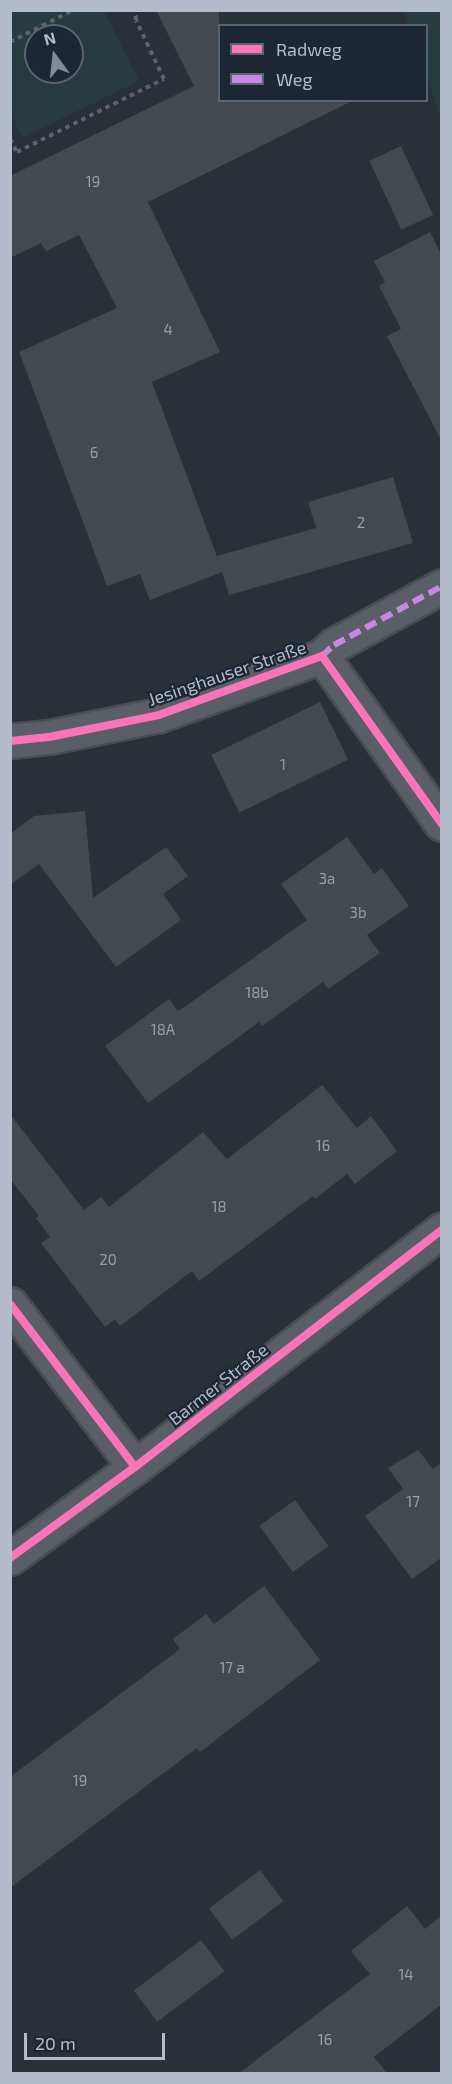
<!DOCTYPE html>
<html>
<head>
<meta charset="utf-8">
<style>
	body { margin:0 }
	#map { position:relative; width:452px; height:2084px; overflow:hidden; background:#2a3038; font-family:"Exo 2",sans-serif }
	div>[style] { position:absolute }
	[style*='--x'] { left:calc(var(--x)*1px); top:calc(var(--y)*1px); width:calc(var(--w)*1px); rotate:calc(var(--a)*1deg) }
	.green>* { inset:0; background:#273a3e }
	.building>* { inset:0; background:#444950; transform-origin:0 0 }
	.path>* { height:4px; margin-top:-2px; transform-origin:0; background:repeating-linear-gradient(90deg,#5d636a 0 4.5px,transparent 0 9px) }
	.roads { filter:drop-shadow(2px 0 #484c53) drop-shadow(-2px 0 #484c53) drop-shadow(0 2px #484c53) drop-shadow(0 -2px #484c53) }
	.minor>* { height:33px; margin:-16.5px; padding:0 16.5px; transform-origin:16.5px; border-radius:16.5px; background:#5a5e66 }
	.tertiary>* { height:33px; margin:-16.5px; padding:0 16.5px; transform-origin:16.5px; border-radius:16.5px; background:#5a5e66 }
	.quiet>* { height:6px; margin-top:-3px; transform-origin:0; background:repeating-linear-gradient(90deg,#c787e3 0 12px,transparent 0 18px) }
	.cycleway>* { height:8px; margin:-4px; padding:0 4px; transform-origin:4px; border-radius:4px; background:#fb73b8 }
	span { translate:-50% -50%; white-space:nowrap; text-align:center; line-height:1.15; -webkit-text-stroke:4.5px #1d2633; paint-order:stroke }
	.number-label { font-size:15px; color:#989fab }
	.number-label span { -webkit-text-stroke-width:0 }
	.street-label { font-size:18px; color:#b4bcc9 }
	.frame { position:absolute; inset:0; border:12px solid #b4bcc9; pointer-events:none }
	.legend { position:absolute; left:218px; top:24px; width:210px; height:78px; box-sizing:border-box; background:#1d2633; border:2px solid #59626f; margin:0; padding:8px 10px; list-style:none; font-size:18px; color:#b4bcc9 }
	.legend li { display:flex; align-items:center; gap:12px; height:30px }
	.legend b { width:30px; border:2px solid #59626f }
	.north { position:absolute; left:24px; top:24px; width:60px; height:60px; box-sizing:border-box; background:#1d2633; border:2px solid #59626f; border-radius:50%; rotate:345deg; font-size:16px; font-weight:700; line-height:24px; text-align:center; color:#b4bcc9 }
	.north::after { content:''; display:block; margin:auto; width:21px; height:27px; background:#848b96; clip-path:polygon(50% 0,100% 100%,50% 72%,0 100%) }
	.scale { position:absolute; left:24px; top:2033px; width:141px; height:27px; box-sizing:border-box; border:3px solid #b4bcc9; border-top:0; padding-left:8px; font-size:18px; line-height:21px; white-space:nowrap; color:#b4bcc9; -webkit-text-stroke:4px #1d2633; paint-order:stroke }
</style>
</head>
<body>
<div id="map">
	<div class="green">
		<i style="clip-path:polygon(evenodd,11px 10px,104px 11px,139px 81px,22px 138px,11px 114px,11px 10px,36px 36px,72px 36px,72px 72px,36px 72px,36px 36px)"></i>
		<i style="clip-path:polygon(404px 11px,441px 11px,441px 118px,427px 77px,426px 26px,409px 25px)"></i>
	</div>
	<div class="building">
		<i style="clip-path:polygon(156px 10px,219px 10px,219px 100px,354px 100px,148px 202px,220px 352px,152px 382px,219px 562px,217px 556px,316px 528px,308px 502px,393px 477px,413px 543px,229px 595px,222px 572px,150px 600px,140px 574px,107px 586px,19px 352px,117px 308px,79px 235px,46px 251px,41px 243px,10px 258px,10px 176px,194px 86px)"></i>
		<i style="left:401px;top:146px;width:76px;height:35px;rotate:65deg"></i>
		<i style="clip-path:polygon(430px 232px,441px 254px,441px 440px,387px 336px,401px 329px,379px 286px,385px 282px,374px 261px)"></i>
		<i style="left:320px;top:702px;width:64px;height:121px;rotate:64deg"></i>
		<i style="clip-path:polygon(85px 811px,93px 898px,166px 847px,188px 876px,163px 894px,181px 920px,116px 967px,39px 864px,10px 885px,10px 834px,34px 816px)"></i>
		<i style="clip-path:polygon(347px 837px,374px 874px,382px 868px,409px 906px,367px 935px,380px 953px,328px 989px,323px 982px,262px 1026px,259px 1022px,148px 1103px,105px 1046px,169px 999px,178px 1011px,183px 1008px,307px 920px,281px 884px)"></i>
		<i style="clip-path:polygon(322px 1085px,357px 1128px,371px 1116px,397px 1151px,355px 1184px,347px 1174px,315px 1199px,313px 1196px,199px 1281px,192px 1271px,120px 1326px,115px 1319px,105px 1327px,41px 1243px,50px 1237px,36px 1218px,39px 1216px,10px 1179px,10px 1114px,84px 1210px,101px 1197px,109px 1207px,203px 1132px,227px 1159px)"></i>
		<i style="clip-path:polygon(418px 1450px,433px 1469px,441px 1463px,441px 1558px,412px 1579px,365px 1516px,403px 1489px,388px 1468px)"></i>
		<i style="left:295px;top:1500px;width:57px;height:44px;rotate:54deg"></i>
		<i style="clip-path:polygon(264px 1586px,320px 1660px,200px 1752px,197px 1748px,10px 1888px,10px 1777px,180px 1649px,173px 1639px,206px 1614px,214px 1624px)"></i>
		<i style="left:260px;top:1870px;width:39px;height:64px;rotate:53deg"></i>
		<i style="clip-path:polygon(407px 1906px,425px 1929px,441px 1916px,441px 2005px,374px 2057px,387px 2073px,239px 2073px,370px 1974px,351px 1951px)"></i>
		<i style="left:201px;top:1940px;width:39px;height:84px;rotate:53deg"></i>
	</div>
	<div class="path">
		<i style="--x:10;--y:42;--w:71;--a:-26.9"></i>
		<i style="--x:10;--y:139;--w:15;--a:62"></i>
		<i style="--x:17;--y:152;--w:164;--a:-26.4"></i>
		<i style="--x:164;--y:79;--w:65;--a:-115.4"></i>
		<i style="--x:136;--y:20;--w:10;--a:-96"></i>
	</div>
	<div class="roads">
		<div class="minor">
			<i style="--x:322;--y:656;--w:16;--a:-43"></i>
			<i style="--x:334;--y:645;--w:123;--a:-28.6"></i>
			<i style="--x:10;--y:741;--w:39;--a:-6"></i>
			<i style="--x:49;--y:737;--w:112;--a:-11.3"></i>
			<i style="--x:159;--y:715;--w:173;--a:-19.9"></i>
			<i style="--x:322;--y:656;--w:206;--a:54.5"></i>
			<i style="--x:10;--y:1304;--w:205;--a:52.5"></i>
		</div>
		<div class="tertiary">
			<i style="--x:10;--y:1558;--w:155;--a:-36.1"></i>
			<i style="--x:135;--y:1467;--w:388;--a:-37.7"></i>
		</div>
	</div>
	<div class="quiet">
		<i style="--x:322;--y:656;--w:16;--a:-43"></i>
		<i style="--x:334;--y:645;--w:123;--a:-28.6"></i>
	</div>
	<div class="cycleway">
		<i style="--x:10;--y:741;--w:39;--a:-6"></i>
		<i style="--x:49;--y:737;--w:112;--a:-11.3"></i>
		<i style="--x:159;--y:715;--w:173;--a:-19.9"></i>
		<i style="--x:322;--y:656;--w:206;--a:54.5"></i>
		<i style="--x:10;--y:1304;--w:205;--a:52.5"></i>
		<i style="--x:10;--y:1558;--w:155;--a:-36.1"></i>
		<i style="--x:135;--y:1467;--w:388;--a:-37.7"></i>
	</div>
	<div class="number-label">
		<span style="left:93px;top:182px">19</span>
		<span style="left:168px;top:330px">4</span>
		<span style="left:94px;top:453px">6</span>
		<span style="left:361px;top:523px">2</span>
		<span style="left:283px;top:765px">1</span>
		<span style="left:327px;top:879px">3a</span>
		<span style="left:358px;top:913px">3b</span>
		<span style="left:257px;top:993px">18b</span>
		<span style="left:163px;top:1030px">18A</span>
		<span style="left:323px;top:1146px">16</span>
		<span style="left:219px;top:1207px">18</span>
		<span style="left:108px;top:1260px">20</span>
		<span style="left:413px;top:1502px">17</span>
		<span style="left:232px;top:1668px">17 a</span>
		<span style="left:80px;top:1781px">19</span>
		<span style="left:406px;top:1975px">14</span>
		<span style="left:325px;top:2040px">16</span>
	</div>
	<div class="street-label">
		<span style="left:227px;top:673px;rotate:-19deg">Jesinghauser Straße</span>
		<span style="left:218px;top:1384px;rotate:-38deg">Barmer Straße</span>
	</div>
	<div class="frame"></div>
	<ul class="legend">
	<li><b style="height:8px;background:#fb73b8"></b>Radweg</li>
	<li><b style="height:8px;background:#c787e3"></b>Weg</li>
	</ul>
	<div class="north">N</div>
	<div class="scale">20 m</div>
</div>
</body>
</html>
